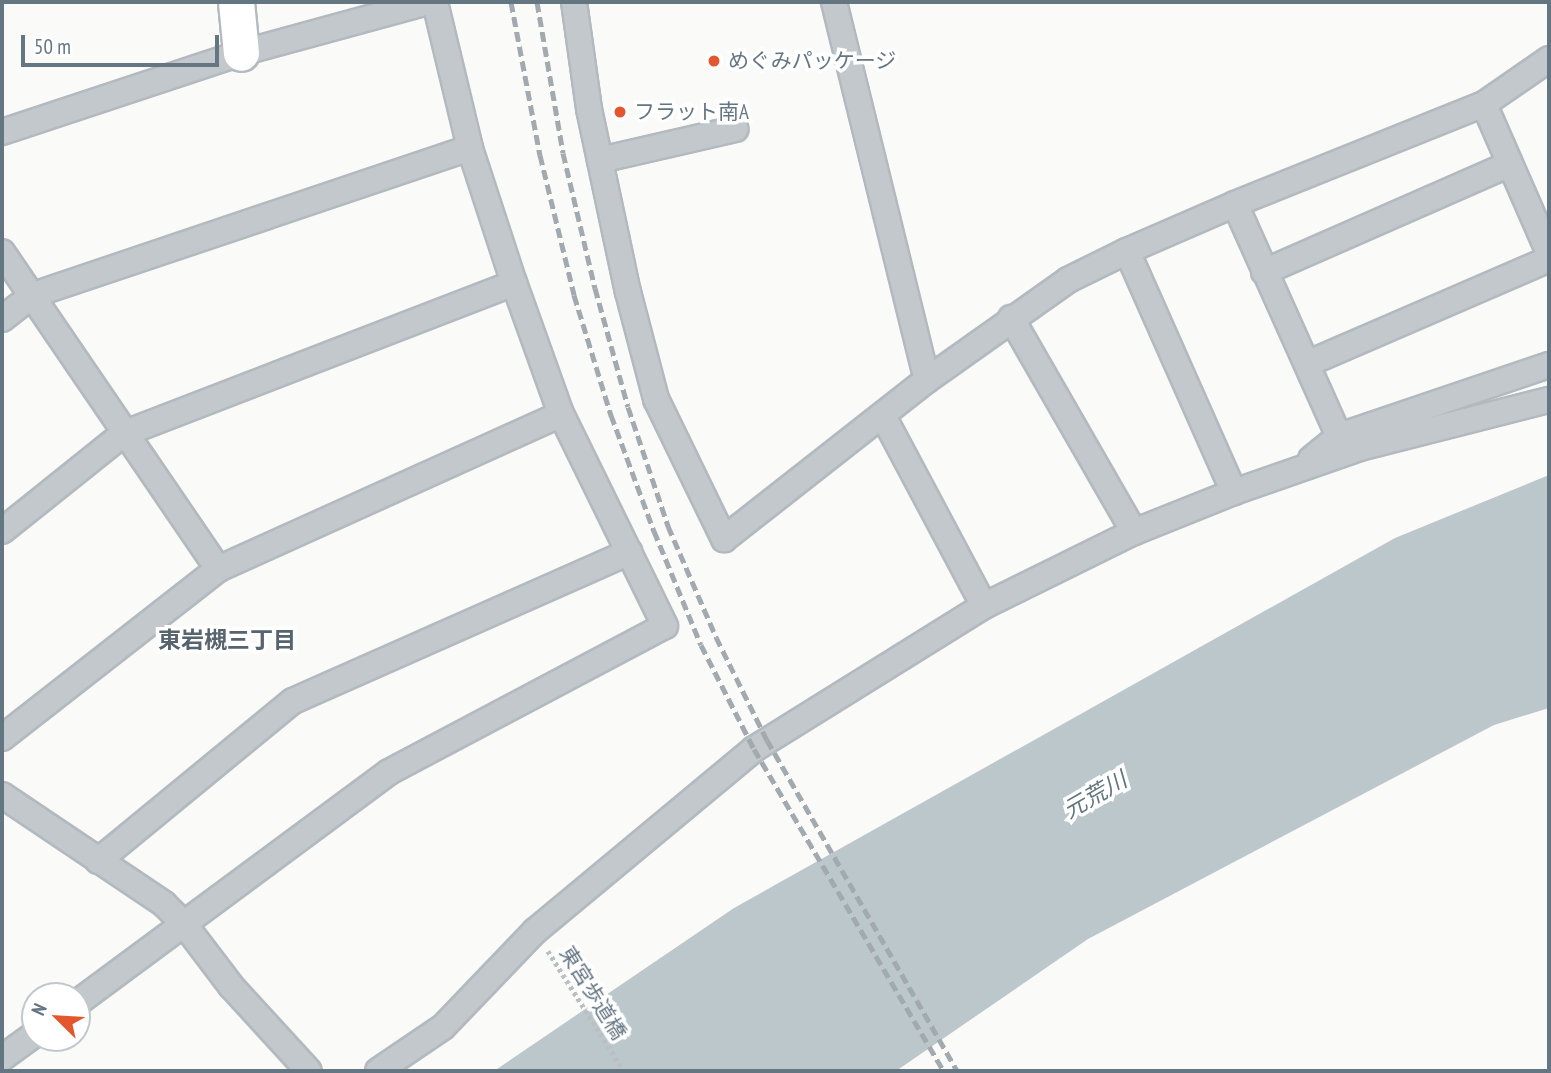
<!DOCTYPE html>
<html>
<head>
<meta charset="utf-8">
<style>
	body { margin:0 }
	#map { position:relative; width:1551px; height:1073px; overflow:hidden; background:#fafaf8; font-family:"PT Sans Narrow","Noto Sans JP",sans-serif }
	div>[style] { position:absolute }
	[style*='--x'] { left:calc(var(--x)*1px); top:calc(var(--y)*1px); width:calc(var(--w)*1px); rotate:calc(var(--a)*1deg) }
	.water>* { inset:0; background:#bbc7cb }
	.path>* { height:4.5px; margin-top:-2.25px; transform-origin:0; background:repeating-linear-gradient(90deg,#bbbfc2 0 3.5px,transparent 0 7px) }
	.roads { filter:drop-shadow(2px 0 #b3babf) drop-shadow(-2px 0 #b3babf) drop-shadow(0 2px #b3babf) drop-shadow(0 -2px #b3babf) }
	.street>* { height:24px; margin:-12px; padding:0 12px; transform-origin:12px; border-radius:12px; background:#c3c8cc }
	.secondary>* { height:35px; margin:-17.5px; padding:0 17.5px; transform-origin:17.5px; border-radius:17.5px; background:#fff }
	.rail>* { height:5px; margin-top:-2.5px; transform-origin:0; background:repeating-linear-gradient(90deg,#a2aab0 0 10px,transparent 0 15px) }
	.dots>* { width:19px; height:19px; translate:-50% -50%; box-sizing:border-box; border:4px solid #fff; border-radius:50% }
	span { translate:-50% -50%; white-space:nowrap; text-align:center; line-height:1.15; -webkit-text-stroke:7px #fff; paint-order:stroke }
	.poi-label { font-size:21px; color:#657683 }
	.left { translate:0 -50%; text-align:left }
	.street-label { font-size:21px; color:#657683 }
	.neighbourhood-label { font-size:23px; color:#57646e; font-weight:700 }
	.water-label { font-size:23px; color:#60757c; font-style:italic }
	.frame { position:absolute; inset:0; border:4px solid #657683; pointer-events:none }
	.north { position:absolute; left:21px; top:982px; width:70px; height:70px; box-sizing:border-box; background:#fff; border:2px solid #c1c8cd; border-radius:50%; rotate:294deg; font-size:19px; font-weight:700; line-height:28px; text-align:center; color:#657683 }
	.north::after { content:''; display:block; margin:auto; width:24px; height:32px; background:#e4572e; clip-path:polygon(50% 0,100% 100%,50% 72%,0 100%) }
	.scale { position:absolute; left:21px; top:35px; width:198px; height:32px; box-sizing:border-box; border:4px solid #657683; border-top:0; padding-left:9px; font-size:21px; line-height:24px; white-space:nowrap; color:#657683; -webkit-text-stroke:5px #fff; paint-order:stroke }
</style>
</head>
<body>
<div id="map">
	<div class="water">
		<i style="clip-path:polygon(1549px 475px,1549px 708px,1494px 725px,1088px 939px,896px 1071px,494px 1071px,734px 908px,1395px 538px)"></i>
	</div>
	<div class="path">
		<i style="--x:548;--y:951;--w:142;--a:57.7"></i>
	</div>
	<div class="roads">
		<div class="street">
			<i style="--x:574;--y:2;--w:108;--a:82"></i>
			<i style="--x:589;--y:109;--w:187;--a:78"></i>
			<i style="--x:628;--y:292;--w:111;--a:75.3"></i>
			<i style="--x:656;--y:399;--w:156;--a:64.1"></i>
			<i style="--x:724;--y:539;--w:258;--a:-38.1"></i>
			<i style="--x:927;--y:380;--w:173;--a:-35.3"></i>
			<i style="--x:1068;--y:280;--w:66;--a:-26.2"></i>
			<i style="--x:1127;--y:251;--w:118;--a:-23.5"></i>
			<i style="--x:1235;--y:204;--w:268;--a:-21.9"></i>
			<i style="--x:1484;--y:104;--w:79;--a:-34.7"></i>
			<i style="--x:834;--y:2;--w:389;--a:76.2"></i>
			<i style="--x:1484;--y:104;--w:163;--a:66.4"></i>
			<i style="--x:2;--y:132;--w:252;--a:-18.3"></i>
			<i style="--x:241;--y:53;--w:193;--a:-15.3"></i>
			<i style="--x:600;--y:160;--w:139;--a:-12.9"></i>
			<i style="--x:1235;--y:204;--w:254;--a:65.9"></i>
			<i style="--x:1127;--y:251;--w:264;--a:66.1"></i>
			<i style="--x:2;--y:252;--w:384;--a:55.7"></i>
			<i style="--x:1264;--y:272;--w:266;--a:-23.7"></i>
			<i style="--x:1011;--y:318;--w:247;--a:60.1"></i>
			<i style="--x:2;--y:319;--w:39;--a:-38"></i>
			<i style="--x:33;--y:295;--w:461;--a:-18.6"></i>
			<i style="--x:1309;--y:363;--w:262;--a:-23.4"></i>
			<i style="--x:883;--y:416;--w:215;--a:62"></i>
			<i style="--x:1311;--y:459;--w:36;--a:-39"></i>
			<i style="--x:1339;--y:436;--w:222;--a:-18.7"></i>
			<i style="--x:2;--y:531;--w:155;--a:-38.7"></i>
			<i style="--x:123;--y:434;--w:419;--a:-21.1"></i>
			<i style="--x:2;--y:738;--w:274;--a:-38"></i>
			<i style="--x:218;--y:569;--w:376;--a:-24.3"></i>
			<i style="--x:2;--y:795;--w:195;--a:33.9"></i>
			<i style="--x:164;--y:904;--w:28;--a:45"></i>
			<i style="--x:184;--y:924;--w:78;--a:52.8"></i>
			<i style="--x:231;--y:986;--w:115;--a:47.5"></i>
			<i style="--x:98;--y:861;--w:252;--a:-39.4"></i>
			<i style="--x:293;--y:701;--w:368;--a:-23.9"></i>
			<i style="--x:77;--y:1003;--w:388;--a:-36.5"></i>
			<i style="--x:389;--y:772;--w:312;--a:-27.9"></i>
			<i style="--x:665;--y:626;--w:236;--a:-116.1"></i>
			<i style="--x:561;--y:414;--w:139;--a:-109.7"></i>
			<i style="--x:514;--y:283;--w:142;--a:-108.1"></i>
			<i style="--x:470;--y:148;--w:150;--a:-103.5"></i>
			<i style="--x:2;--y:1058;--w:41;--a:-36"></i>
			<i style="--x:378;--y:1071;--w:78;--a:-34.1"></i>
			<i style="--x:443;--y:1027;--w:133;--a:-46.2"></i>
			<i style="--x:535;--y:931;--w:285;--a:-39.7"></i>
			<i style="--x:754;--y:749;--w:271;--a:-31.9"></i>
			<i style="--x:984;--y:606;--w:167;--a:-26.3"></i>
			<i style="--x:1134;--y:532;--w:108;--a:-21.8"></i>
			<i style="--x:1234;--y:492;--w:133;--a:-19.2"></i>
			<i style="--x:1360;--y:448;--w:195;--a:-14.3"></i>
		</div>
		<div class="secondary">
			<i style="--x:236;--y:2;--w:51;--a:84.4"></i>
		</div>
	</div>
	<div class="rail">
		<i style="--x:511;--y:2;--w:156;--a:79.3"></i>
		<i style="--x:540;--y:155;--w:144;--a:76.3"></i>
		<i style="--x:574;--y:295;--w:126;--a:72.9"></i>
		<i style="--x:611;--y:415;--w:124;--a:69.7"></i>
		<i style="--x:654;--y:531;--w:123;--a:67.6"></i>
		<i style="--x:701;--y:645;--w:117;--a:63"></i>
		<i style="--x:754;--y:749;--w:374;--a:59.5"></i>
		<i style="--x:537;--y:2;--w:153;--a:80.2"></i>
		<i style="--x:563;--y:153;--w:139;--a:76.7"></i>
		<i style="--x:595;--y:288;--w:123;--a:74.5"></i>
		<i style="--x:628;--y:407;--w:126;--a:71.4"></i>
		<i style="--x:668;--y:526;--w:121;--a:66.6"></i>
		<i style="--x:716;--y:637;--w:115;--a:63.7"></i>
		<i style="--x:767;--y:740;--w:382;--a:60.1"></i>
	</div>
	<div class="dots">
		<i style="left:714px;top:61px;background:#e4572e"></i>
		<i style="left:620px;top:112px;background:#e4572e"></i>
	</div>
	<div class="poi-label">
		<span class="left" style="left:728px;top:61px">めぐみパッケージ</span>
		<span class="left" style="left:634px;top:112px">フラット南A</span>
	</div>
	<div class="street-label">
		<span style="left:593px;top:993px;rotate:58deg">東宮歩道橋</span>
	</div>
	<div class="neighbourhood-label">
		<span style="left:227px;top:640px">東岩槻三丁目</span>
	</div>
	<div class="water-label">
		<span style="left:1095px;top:795px;rotate:-30deg">元荒川</span>
	</div>
	<div class="frame"></div>
	<div class="north">N</div>
	<div class="scale">50 m</div>
</div>
</body>
</html>
